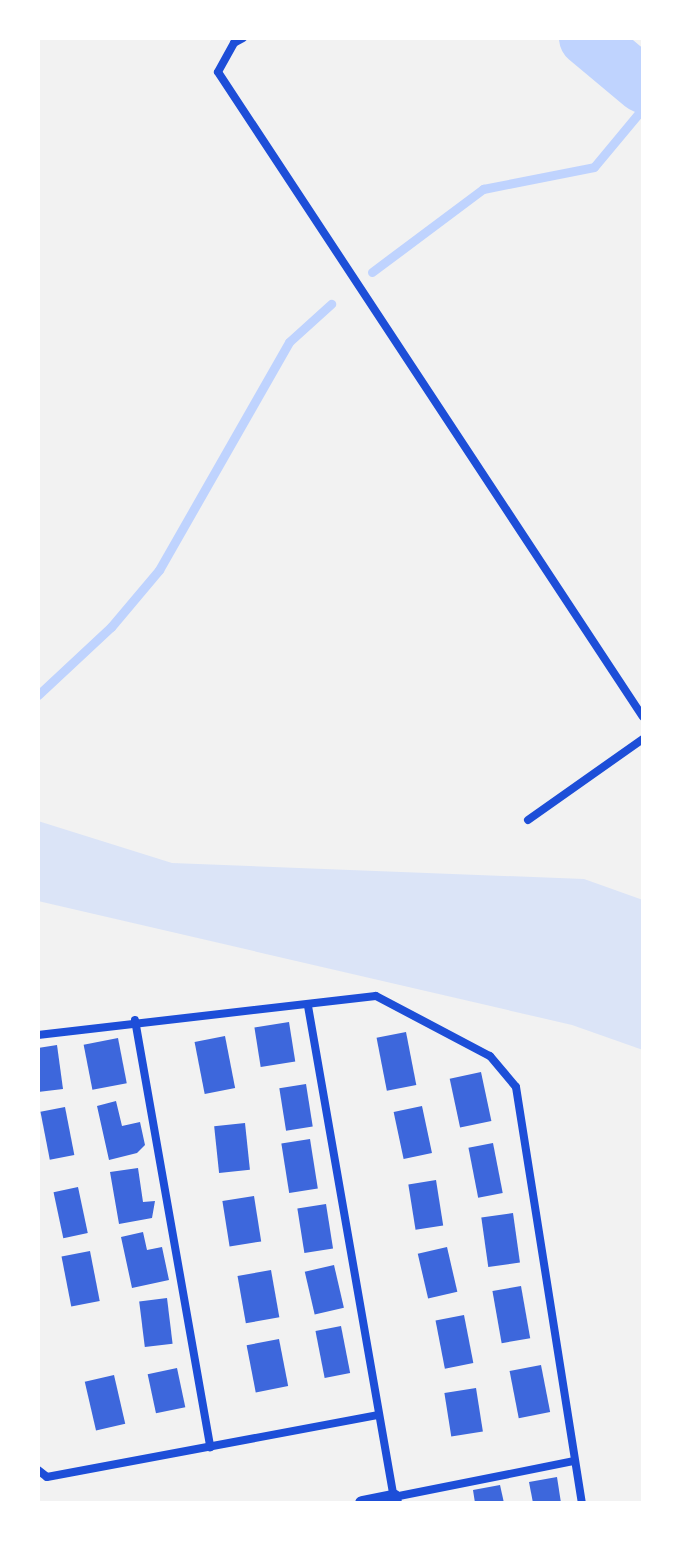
<!DOCTYPE html>
<html>
<head>
<meta charset="utf-8">
<style>
	body { margin:0 }
	#map { position:relative; width:681px; height:1541px; overflow:hidden; background:#f2f2f2; font-family:"DejaVu Sans",sans-serif }
	div>[style] { position:absolute }
	[style*='--x'] { left:calc(var(--x)*1px); top:calc(var(--y)*1px); width:calc(var(--w)*1px); rotate:calc(var(--a)*1deg) }
	.green>* { inset:0; background:#dbe4f7 }
	.stream>* { height:9px; margin:-4.5px; padding:0 4.5px; transform-origin:4.5px; border-radius:4.5px; background:#bfd3fe }
	.river>* { height:56px; margin:-28px; padding:0 28px; transform-origin:28px; border-radius:28px; background:#bfd3fe }
	.building>* { inset:0; background:#3d67dc; transform-origin:0 0 }
	.minor>* { height:8px; margin:-4px; padding:0 4px; transform-origin:4px; border-radius:4px; background:#1d4ed8 }
	.tertiary>* { height:14px; margin:-7px; padding:0 7px; transform-origin:7px; border-radius:7px; background:#1d4ed8 }
	span { translate:-50% -50%; white-space:nowrap; text-align:center; line-height:1.15; -webkit-text-stroke:6px #fff; paint-order:stroke }
	.frame { position:absolute; inset:0; border:40px solid #fff; pointer-events:none }
</style>
</head>
<body>
<div id="map">
	<div class="green">
		<i style="clip-path:polygon(38px 821px,172px 863px,584px 879px,643px 900px,643px 1050px,572px 1025px,38px 901px)"></i>
	</div>
	<div class="stream">
		<i style="--x:372;--y:272;--w:139;--a:-36.8"></i>
		<i style="--x:483;--y:189;--w:113;--a:-11.2"></i>
		<i style="--x:594;--y:167;--w:77;--a:-50.3"></i>
		<i style="--x:38;--y:695;--w:100;--a:-43"></i>
		<i style="--x:111;--y:627;--w:75;--a:-49.9"></i>
		<i style="--x:159;--y:570;--w:262;--a:-60.3"></i>
		<i style="--x:289;--y:342;--w:57;--a:-42.1"></i>
	</div>
	<div class="river">
		<i style="--x:587;--y:38;--w:73;--a:40"></i>
	</div>
	<div class="building">
		<i style="left:289px;top:1022px;width:40px;height:35px;rotate:81deg"></i>
		<i style="left:406px;top:1032px;width:54px;height:30px;rotate:79deg"></i>
		<i style="left:225px;top:1036px;width:53px;height:31px;rotate:79deg"></i>
		<i style="left:118px;top:1038px;width:46px;height:35px;rotate:79deg"></i>
		<i style="clip-path:polygon(57px 1045px,63px 1089px,38px 1092px,38px 1048px)"></i>
		<i style="left:481px;top:1072px;width:50px;height:32px;rotate:78deg"></i>
		<i style="left:306px;top:1084px;width:43px;height:27px;rotate:81deg"></i>
		<i style="clip-path:polygon(116px 1101px,122px 1126px,140px 1122px,145px 1145px,137px 1153px,109px 1160px,97px 1106px)"></i>
		<i style="left:422px;top:1106px;width:48px;height:29px;rotate:78deg"></i>
		<i style="left:65px;top:1107px;width:49px;height:25px;rotate:79deg"></i>
		<i style="left:245px;top:1123px;width:47px;height:31px;rotate:84deg"></i>
		<i style="left:310px;top:1139px;width:50px;height:29px;rotate:81deg"></i>
		<i style="left:493px;top:1143px;width:51px;height:25px;rotate:79deg"></i>
		<i style="clip-path:polygon(138px 1168px,143px 1202px,155px 1201px,152px 1218px,119px 1224px,110px 1172px)"></i>
		<i style="left:436px;top:1180px;width:46px;height:28px;rotate:81deg"></i>
		<i style="left:78px;top:1187px;width:47px;height:25px;rotate:78deg"></i>
		<i style="left:254px;top:1196px;width:46px;height:32px;rotate:81deg"></i>
		<i style="left:326px;top:1204px;width:45px;height:29px;rotate:81deg"></i>
		<i style="left:513px;top:1213px;width:50px;height:32px;rotate:82deg"></i>
		<i style="clip-path:polygon(143px 1232px,147px 1250px,162px 1247px,169px 1280px,132px 1288px,121px 1237px)"></i>
		<i style="left:447px;top:1247px;width:46px;height:30px;rotate:77deg"></i>
		<i style="left:90px;top:1251px;width:51px;height:29px;rotate:79deg"></i>
		<i style="left:334px;top:1265px;width:44px;height:30px;rotate:77deg"></i>
		<i style="left:271px;top:1270px;width:48px;height:34px;rotate:80deg"></i>
		<i style="left:521px;top:1286px;width:53px;height:29px;rotate:80deg"></i>
		<i style="left:167px;top:1298px;width:46px;height:28px;rotate:83deg"></i>
		<i style="left:464px;top:1315px;width:49px;height:29px;rotate:79deg"></i>
		<i style="left:341px;top:1326px;width:48px;height:26px;rotate:79deg"></i>
		<i style="left:279px;top:1339px;width:48px;height:33px;rotate:79deg"></i>
		<i style="left:541px;top:1365px;width:48px;height:32px;rotate:79deg"></i>
		<i style="left:177px;top:1368px;width:40px;height:30px;rotate:78deg"></i>
		<i style="left:114px;top:1375px;width:50px;height:30px;rotate:77deg"></i>
		<i style="left:476px;top:1388px;width:44px;height:32px;rotate:81deg"></i>
		<i style="clip-path:polygon(557px 1477px,561px 1503px,533px 1503px,529px 1482px)"></i>
		<i style="clip-path:polygon(500px 1485px,504px 1503px,475px 1503px,473px 1490px)"></i>
	</div>
	<div class="minor">
		<i style="--x:243;--y:38;--w:10;--a:151"></i>
		<i style="--x:234;--y:43;--w:33;--a:119"></i>
		<i style="--x:218;--y:72;--w:772;--a:56.62"></i>
		<i style="--x:528;--y:820;--w:141;--a:-35.2"></i>
		<i style="--x:308;--y:1006;--w:498;--a:80.1"></i>
		<i style="--x:394;--y:1497;--w:184;--a:-11.3"></i>
		<i style="--x:135;--y:1020;--w:434;--a:80"></i>
		<i style="--x:38;--y:1035;--w:340;--a:-6.6"></i>
		<i style="--x:376;--y:996;--w:129;--a:27.8"></i>
		<i style="--x:490;--y:1056;--w:40;--a:50"></i>
		<i style="--x:516;--y:1087;--w:421;--a:81"></i>
		<i style="--x:38;--y:1470;--w:11;--a:38"></i>
		<i style="--x:47;--y:1477;--w:336;--a:-10.6"></i>
	</div>
	<div class="tertiary">
		<i style="--x:362;--y:1503;--w:33;--a:-11"></i>
		<i style="--x:394;--y:1497;--w:6;--a:81"></i>
	</div>
	<div class="frame"></div>
</div>
</body>
</html>
